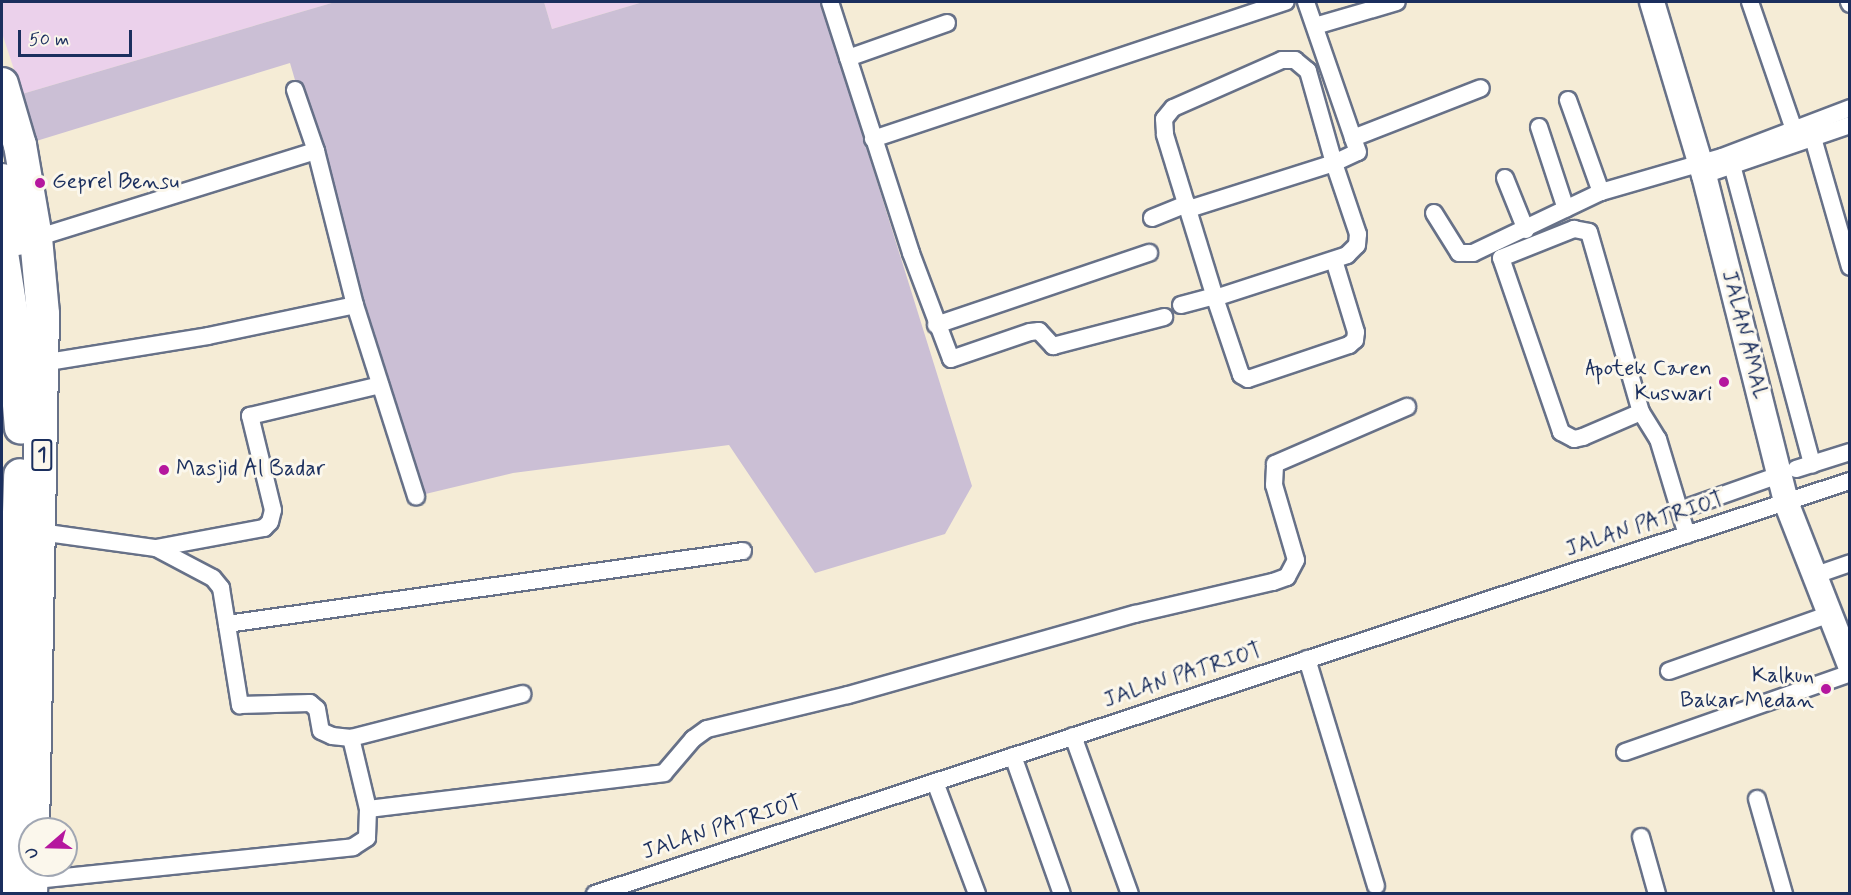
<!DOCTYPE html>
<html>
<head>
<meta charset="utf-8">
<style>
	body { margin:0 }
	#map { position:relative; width:1851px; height:895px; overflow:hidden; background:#f5ecd6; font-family:Mynerve,sans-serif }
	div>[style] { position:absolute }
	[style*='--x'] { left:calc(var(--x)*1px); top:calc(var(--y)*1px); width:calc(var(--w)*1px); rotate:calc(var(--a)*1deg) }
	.built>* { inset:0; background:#ebd1eb }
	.industrial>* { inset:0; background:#cbbfd5 }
	.roads { filter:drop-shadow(2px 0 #677188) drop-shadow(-2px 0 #677188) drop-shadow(0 2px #677188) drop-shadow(0 -2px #677188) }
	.street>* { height:16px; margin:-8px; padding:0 8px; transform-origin:8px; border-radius:8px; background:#fff }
	.secondary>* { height:24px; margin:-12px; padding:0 12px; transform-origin:12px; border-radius:12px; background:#fff }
	.highway>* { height:32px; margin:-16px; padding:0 16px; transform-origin:16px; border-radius:16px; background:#fff }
	.dots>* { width:16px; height:16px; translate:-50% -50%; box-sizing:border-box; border:3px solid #fbf7ec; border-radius:50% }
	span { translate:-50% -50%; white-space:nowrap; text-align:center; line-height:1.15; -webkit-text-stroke:6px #fbf7ec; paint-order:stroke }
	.shield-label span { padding:2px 4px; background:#fbf7ec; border:2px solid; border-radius:4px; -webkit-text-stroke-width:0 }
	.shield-label { font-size:21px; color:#1b2f5e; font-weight:700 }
	.poi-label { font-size:22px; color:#1b2f5e }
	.left { translate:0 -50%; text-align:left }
	.right { translate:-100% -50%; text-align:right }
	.street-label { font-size:22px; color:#1b2f5e }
	.frame { position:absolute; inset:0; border:3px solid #1b2f5e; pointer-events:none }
	.north { position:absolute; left:18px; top:817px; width:60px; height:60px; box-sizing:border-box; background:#fbf7ec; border:2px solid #a1a7b3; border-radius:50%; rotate:250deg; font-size:16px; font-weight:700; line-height:24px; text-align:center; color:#1b2f5e }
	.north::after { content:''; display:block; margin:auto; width:21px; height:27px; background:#b5179e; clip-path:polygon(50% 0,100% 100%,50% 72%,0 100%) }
	.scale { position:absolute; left:18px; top:30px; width:114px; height:27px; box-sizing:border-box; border:3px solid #1b2f5e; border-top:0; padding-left:8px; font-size:18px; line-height:21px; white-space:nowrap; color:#1b2f5e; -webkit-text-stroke:4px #fbf7ec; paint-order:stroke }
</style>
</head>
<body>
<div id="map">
	<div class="built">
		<i style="clip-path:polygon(2px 2px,335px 2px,22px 94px,2px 33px)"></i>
		<i style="clip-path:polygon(544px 2px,643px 2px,552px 29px)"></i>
	</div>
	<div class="industrial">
		<i style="clip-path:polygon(335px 2px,544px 2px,552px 29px,643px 2px,821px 2px,972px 486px,945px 534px,815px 573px,729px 445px,513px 473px,417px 496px,290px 63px,33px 142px,22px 94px)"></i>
	</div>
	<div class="roads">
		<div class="street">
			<i style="--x:830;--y:2;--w:264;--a:72.1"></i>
			<i style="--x:911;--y:253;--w:113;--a:69.3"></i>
			<i style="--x:951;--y:359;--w:83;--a:-18.9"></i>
			<i style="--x:1030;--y:332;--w:9;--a:-6"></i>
			<i style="--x:1039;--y:331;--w:21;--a:47"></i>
			<i style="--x:1053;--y:346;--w:115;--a:-14.6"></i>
			<i style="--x:1306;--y:2;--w:144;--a:70.9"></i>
			<i style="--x:1353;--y:138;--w:137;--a:-21.3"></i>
			<i style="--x:1750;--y:2;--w:135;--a:71"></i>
			<i style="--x:1849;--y:2;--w:2;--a:63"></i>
			<i style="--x:1315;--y:26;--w:85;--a:-16.3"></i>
			<i style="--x:848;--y:58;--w:105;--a:-19.5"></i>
			<i style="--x:295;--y:90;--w:65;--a:71"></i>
			<i style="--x:316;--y:151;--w:159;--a:75.8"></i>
			<i style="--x:355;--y:305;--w:201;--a:72.3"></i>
			<i style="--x:1568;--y:100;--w:98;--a:70.3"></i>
			<i style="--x:1539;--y:127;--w:86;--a:71.8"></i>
			<i style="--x:1813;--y:138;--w:134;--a:74"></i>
			<i style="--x:873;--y:139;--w:435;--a:-18.4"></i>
			<i style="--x:1732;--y:165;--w:310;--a:75"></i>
			<i style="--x:1704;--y:175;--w:154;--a:-18.9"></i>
			<i style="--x:1505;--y:178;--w:56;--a:68"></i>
			<i style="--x:1189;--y:209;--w:152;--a:-17.6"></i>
			<i style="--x:1334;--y:163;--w:96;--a:-105.8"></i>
			<i style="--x:1308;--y:71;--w:17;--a:-140"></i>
			<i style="--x:1295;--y:60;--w:13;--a:180"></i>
			<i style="--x:1282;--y:60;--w:119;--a:156.2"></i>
			<i style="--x:1173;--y:108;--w:14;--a:129"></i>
			<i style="--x:1164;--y:119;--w:16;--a:86"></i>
			<i style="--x:1165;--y:135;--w:170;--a:72.9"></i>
			<i style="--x:1215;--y:298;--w:139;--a:-18"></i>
			<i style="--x:1347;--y:255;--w:14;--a:-45"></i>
			<i style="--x:1357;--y:245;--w:11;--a:-85"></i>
			<i style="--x:1358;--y:234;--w:75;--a:-108.7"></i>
			<i style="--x:1334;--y:163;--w:26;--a:-25"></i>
			<i style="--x:1358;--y:152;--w:15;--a:-110"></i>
			<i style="--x:1434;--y:213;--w:47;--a:58"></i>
			<i style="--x:1459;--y:253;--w:14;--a:0"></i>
			<i style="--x:1473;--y:253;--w:142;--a:-25.5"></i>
			<i style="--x:1601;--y:192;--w:126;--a:-16.1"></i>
			<i style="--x:1722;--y:157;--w:137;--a:-20.9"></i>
			<i style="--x:1152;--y:218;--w:38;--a:-22"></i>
			<i style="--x:36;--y:238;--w:293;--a:-17.3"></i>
			<i style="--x:1215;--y:298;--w:81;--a:71.3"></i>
			<i style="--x:1241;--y:375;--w:8;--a:30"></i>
			<i style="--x:1248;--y:379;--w:107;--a:-18.6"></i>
			<i style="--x:1349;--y:345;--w:8;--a:-40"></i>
			<i style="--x:1355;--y:340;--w:8;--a:-83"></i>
			<i style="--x:1356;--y:332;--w:75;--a:-107"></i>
			<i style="--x:1181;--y:305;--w:35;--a:-15"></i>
			<i style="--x:936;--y:325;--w:225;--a:-18.7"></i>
			<i style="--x:42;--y:363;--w:168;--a:-9.2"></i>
			<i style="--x:208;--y:336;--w:150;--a:-11.9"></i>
			<i style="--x:1641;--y:412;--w:63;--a:156.7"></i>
			<i style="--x:1583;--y:437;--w:9;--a:167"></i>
			<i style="--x:1574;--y:439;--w:15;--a:-152"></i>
			<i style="--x:1561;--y:432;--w:184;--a:-109"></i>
			<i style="--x:1501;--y:258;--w:79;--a:-21.7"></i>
			<i style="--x:1574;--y:229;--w:15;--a:11"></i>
			<i style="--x:1589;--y:232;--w:187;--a:73.9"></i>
			<i style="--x:1641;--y:412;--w:32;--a:58"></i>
			<i style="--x:1658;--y:439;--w:100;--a:73.2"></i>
			<i style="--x:1796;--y:469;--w:57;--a:-17.5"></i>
			<i style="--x:1680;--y:510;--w:105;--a:-19.5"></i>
			<i style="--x:40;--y:532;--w:117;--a:7.9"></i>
			<i style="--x:156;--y:548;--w:64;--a:27.8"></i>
			<i style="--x:213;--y:578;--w:13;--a:51"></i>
			<i style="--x:221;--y:588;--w:119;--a:80.8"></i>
			<i style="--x:240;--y:705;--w:70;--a:-1.6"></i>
			<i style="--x:310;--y:703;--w:9;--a:41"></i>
			<i style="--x:317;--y:709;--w:22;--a:80"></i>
			<i style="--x:321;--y:731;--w:12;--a:24"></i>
			<i style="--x:332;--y:736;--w:19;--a:6"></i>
			<i style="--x:351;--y:738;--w:177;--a:-14.4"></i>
			<i style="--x:156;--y:548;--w:110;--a:-10.5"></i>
			<i style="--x:264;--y:528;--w:8;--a:-45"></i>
			<i style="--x:270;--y:522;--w:12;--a:-76"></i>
			<i style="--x:273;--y:510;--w:97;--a:-103.7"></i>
			<i style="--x:250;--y:416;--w:134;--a:-13.4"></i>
			<i style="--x:1813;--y:576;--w:39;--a:-19"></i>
			<i style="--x:227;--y:624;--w:521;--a:-8.05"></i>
			<i style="--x:1307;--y:659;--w:237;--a:73.1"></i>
			<i style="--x:1669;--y:671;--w:171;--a:-19.5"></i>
			<i style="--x:1073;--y:736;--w:168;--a:70.2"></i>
			<i style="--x:351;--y:738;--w:73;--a:76.5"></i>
			<i style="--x:1625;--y:752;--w:238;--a:-19.3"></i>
			<i style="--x:1013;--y:756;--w:146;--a:70.5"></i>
			<i style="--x:935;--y:782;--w:120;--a:69.4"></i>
			<i style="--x:1757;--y:799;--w:99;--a:74.1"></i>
			<i style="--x:1641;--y:837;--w:59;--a:74.3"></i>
			<i style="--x:26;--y:881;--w:329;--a:-5.9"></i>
			<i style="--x:353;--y:847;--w:17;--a:-33"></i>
			<i style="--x:367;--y:838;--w:29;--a:-88"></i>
			<i style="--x:368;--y:809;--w:298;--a:-6.9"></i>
			<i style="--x:664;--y:773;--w:45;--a:-49.5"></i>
			<i style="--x:693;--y:739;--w:17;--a:-36"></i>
			<i style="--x:707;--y:729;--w:145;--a:-13.6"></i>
			<i style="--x:848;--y:695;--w:298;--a:-15.8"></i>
			<i style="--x:1135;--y:614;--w:142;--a:-13.1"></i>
			<i style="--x:1273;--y:582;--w:15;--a:-20"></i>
			<i style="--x:1287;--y:577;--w:19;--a:-62"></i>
			<i style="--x:1296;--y:560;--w:78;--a:-106.3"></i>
			<i style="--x:1274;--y:485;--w:21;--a:-87"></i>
			<i style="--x:1275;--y:464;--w:144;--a:-23.4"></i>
			<i style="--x:595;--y:894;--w:1321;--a:-18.22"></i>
		</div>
		<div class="secondary">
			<i style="--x:1652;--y:2;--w:181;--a:73.3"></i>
			<i style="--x:1704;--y:175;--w:337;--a:75.9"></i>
			<i style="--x:1786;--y:502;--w:175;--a:68.6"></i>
		</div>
		<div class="highway">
			<i style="--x:2;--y:84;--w:64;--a:73.6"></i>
			<i style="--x:20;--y:145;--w:94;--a:80.2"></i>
			<i style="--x:36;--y:238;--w:76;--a:84.7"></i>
			<i style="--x:43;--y:314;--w:515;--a:91.11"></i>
			<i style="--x:2;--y:180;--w:61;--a:74.8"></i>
			<i style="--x:2;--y:253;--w:58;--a:81"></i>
			<i style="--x:11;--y:310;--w:118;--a:85.2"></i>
			<i style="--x:7;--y:894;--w:419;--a:-88.2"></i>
			<i style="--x:31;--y:894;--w:29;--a:-88"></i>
		</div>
	</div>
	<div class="dots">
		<i style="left:40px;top:183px;background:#b5179e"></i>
		<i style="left:1724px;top:382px;background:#b5179e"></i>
		<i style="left:164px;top:470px;background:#b5179e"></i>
		<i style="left:1826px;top:689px;background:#b5179e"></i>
	</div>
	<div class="shield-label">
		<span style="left:42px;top:455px">1</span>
	</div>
	<div class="poi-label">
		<span class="left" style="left:52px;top:183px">Geprel Bensu</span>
		<span class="right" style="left:1712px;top:382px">Apotek Caren<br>Kuswari</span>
		<span class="left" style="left:176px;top:470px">Masjid Al Badar</span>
		<span class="right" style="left:1814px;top:689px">Kalkun<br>Bakar Medan</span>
	</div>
	<div class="street-label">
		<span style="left:1744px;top:335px;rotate:76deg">JALAN AMAL</span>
		<span style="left:1645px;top:525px;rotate:-18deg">JALAN PATRIOT</span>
		<span style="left:1183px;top:676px;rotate:-18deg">JALAN PATRIOT</span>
		<span style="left:722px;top:828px;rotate:-18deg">JALAN PATRIOT</span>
	</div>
	<div class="frame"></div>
	<div class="north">U</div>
	<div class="scale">50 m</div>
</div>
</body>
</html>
